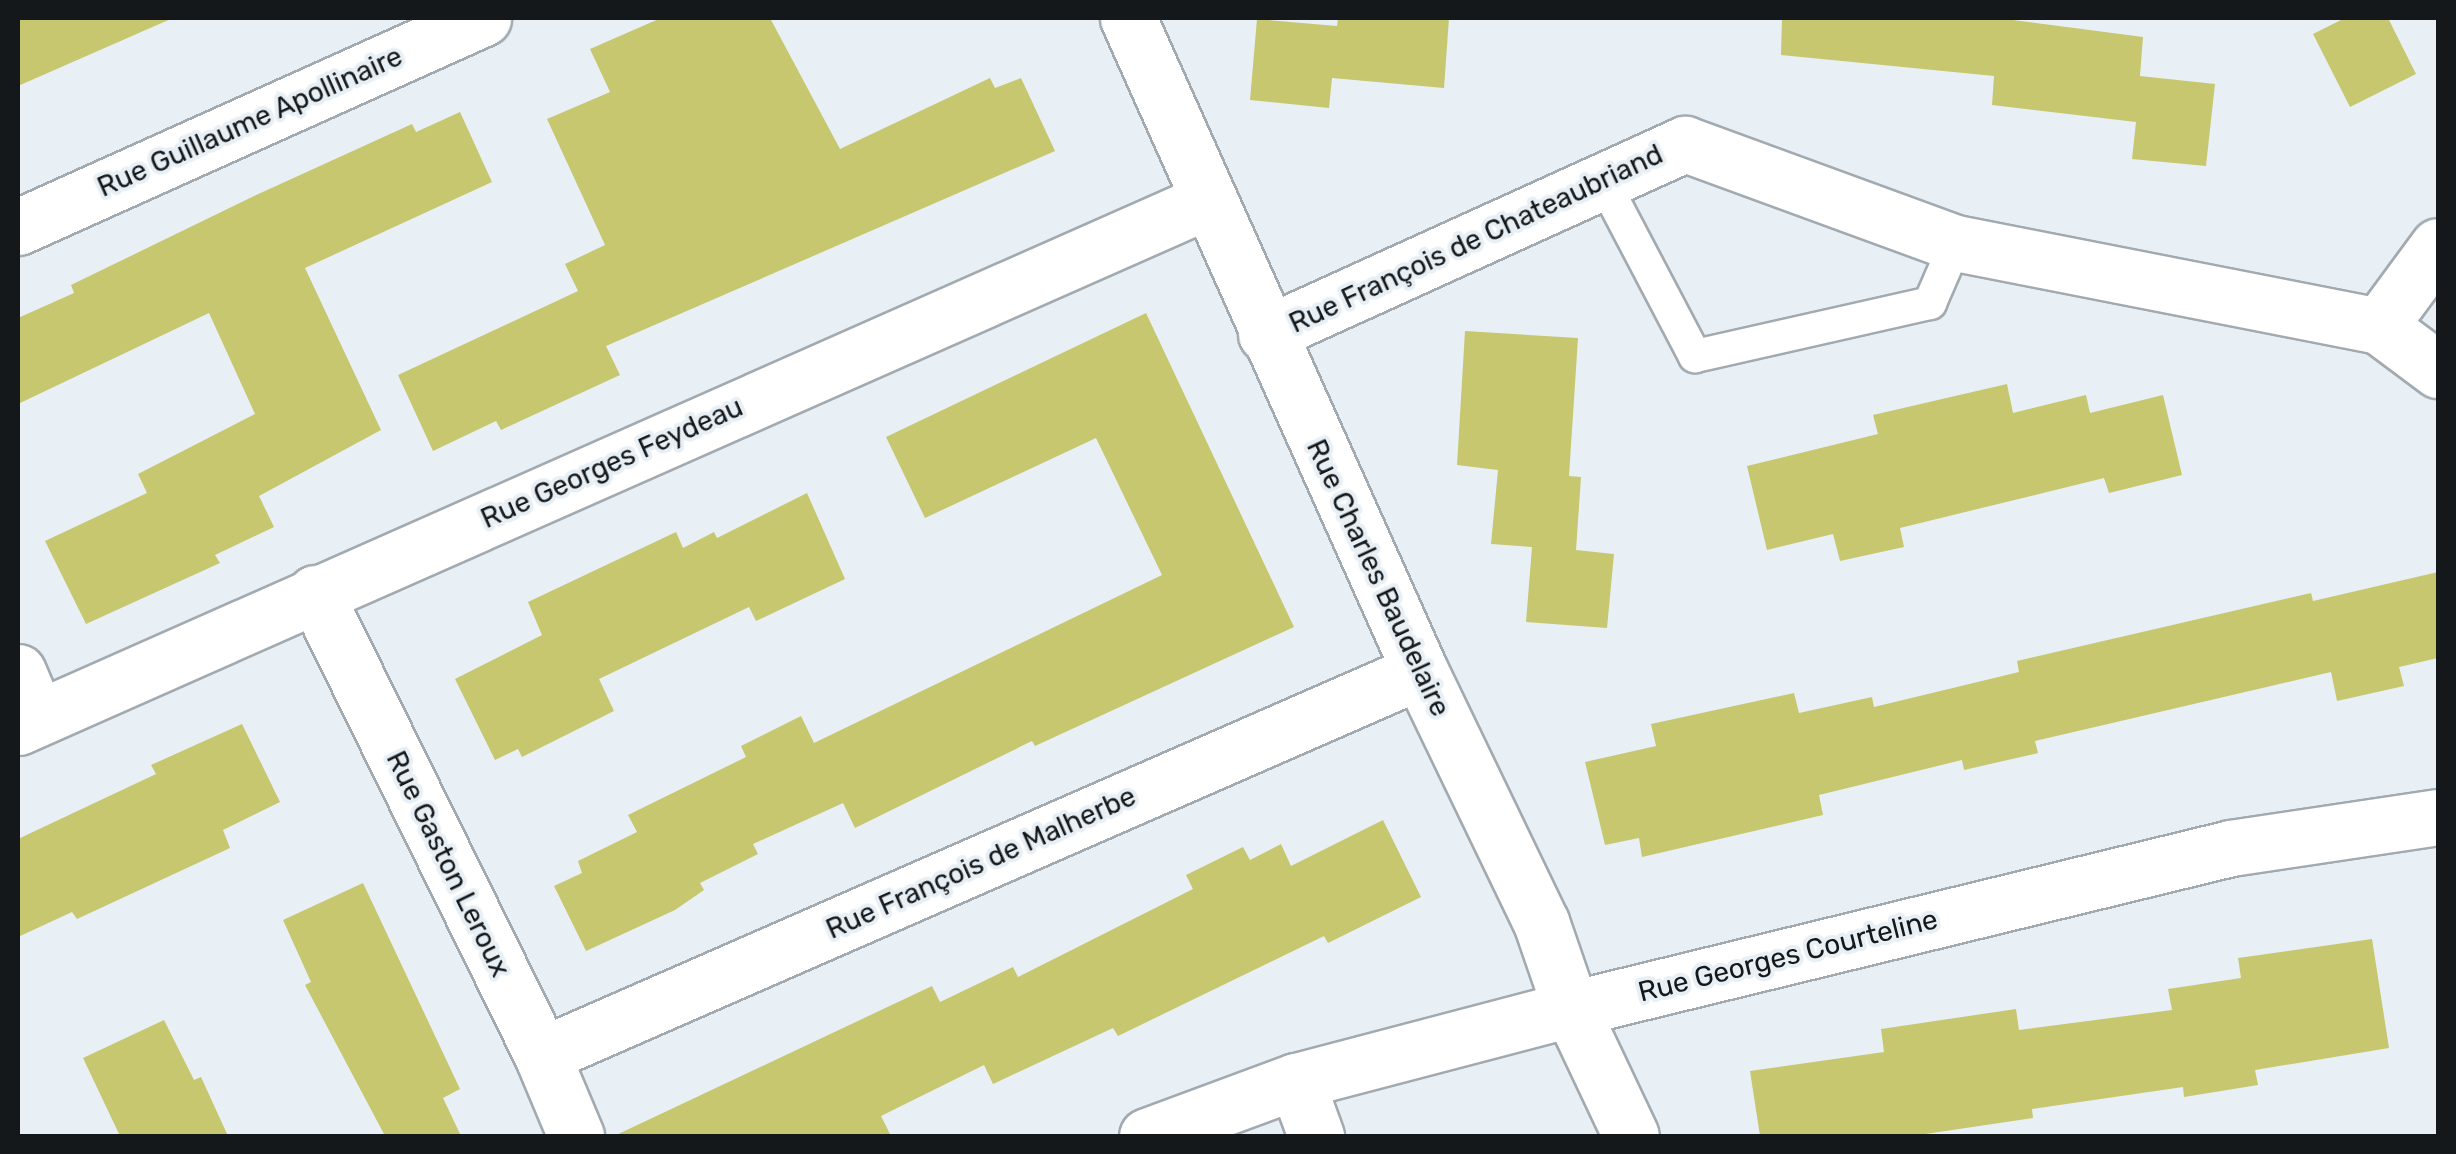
<!DOCTYPE html>
<html>
<head>
<meta charset="utf-8">
<style>
	body { margin:0 }
	#map { position:relative; width:2456px; height:1154px; overflow:hidden; background:#e8f0f6; font-family:Rubik,sans-serif }
	div>[style] { position:absolute }
	[style*='--x'] { left:calc(var(--x)*1px); top:calc(var(--y)*1px); width:calc(var(--w)*1px); rotate:calc(var(--a)*1deg) }
	.building>* { inset:0; background:#c6c76f }
	.roads { filter:drop-shadow(2px 0 #a2aab0) drop-shadow(-2px 0 #a2aab0) drop-shadow(0 2px #a2aab0) drop-shadow(0 -2px #a2aab0) }
	.service>* { height:32px; margin:-16px; padding:0 16px; transform-origin:16px; border-radius:16px; background:#fff }
	.minor>* { height:55px; margin:-27.5px; padding:0 27.5px; transform-origin:27.5px; border-radius:27.5px; background:#fff }
	span { translate:-50% -50%; white-space:nowrap; text-align:center; line-height:1.15; -webkit-text-stroke:8px #e8f0f6; paint-order:stroke }
	.street-label { font-size:28px; color:#15181a }
	.frame { position:absolute; inset:0; border:20px solid #15181a; pointer-events:none }
</style>
</head>
<body>
<div id="map">
	<div class="building">
		<i style="clip-path:polygon(18px 18px,173px 18px,18px 86px)"></i>
		<i style="clip-path:polygon(661px 18px,770px 18px,840px 149px,990px 78px,995px 88px,1021px 78px,1055px 151px,606px 346px,620px 375px,501px 430px,496px 421px,433px 451px,398px 375px,578px 291px,565px 264px,605px 245px,547px 119px,610px 92px,590px 49px)"></i>
		<i style="clip-path:polygon(1338px 18px,1449px 18px,1444px 88px,1332px 78px,1329px 108px,1250px 100px,1257px 19px,1337px 26px)"></i>
		<i style="clip-path:polygon(1782px 18px,1998px 18px,2143px 37px,2140px 76px,2215px 84px,2206px 166px,2132px 159px,2136px 122px,1992px 105px,1994px 76px,1781px 55px)"></i>
		<i style="clip-path:polygon(2345px 18px,2388px 18px,2416px 74px,2350px 107px,2313px 34px)"></i>
		<i style="clip-path:polygon(460px 112px,492px 182px,305px 268px,381px 430px,259px 496px,274px 527px,215px 555px,220px 563px,86px 624px,45px 541px,147px 493px,138px 474px,255px 414px,209px 313px,18px 404px,18px 318px,74px 293px,71px 285px,252px 197px,412px 124px,416px 132px)"></i>
		<i style="clip-path:polygon(1146px 313px,1294px 627px,1035px 746px,1032px 741px,855px 828px,843px 803px,753px 844px,758px 854px,700px 883px,704px 890px,675px 910px,586px 951px,554px 886px,582px 873px,578px 861px,637px 832px,628px 815px,746px 757px,741px 746px,801px 716px,814px 743px,1162px 575px,1096px 438px,925px 518px,886px 437px)"></i>
		<i style="clip-path:polygon(1465px 331px,1578px 338px,1569px 476px,1581px 477px,1576px 550px,1614px 554px,1607px 628px,1526px 622px,1532px 547px,1491px 544px,1498px 470px,1457px 465px)"></i>
		<i style="clip-path:polygon(2007px 384px,2013px 413px,2086px 395px,2090px 413px,2163px 395px,2182px 475px,2109px 493px,2104px 478px,1900px 528px,1904px 547px,1840px 561px,1833px 534px,1767px 550px,1747px 466px,1878px 434px,1873px 415px)"></i>
		<i style="clip-path:polygon(807px 493px,845px 579px,756px 621px,749px 607px,599px 679px,614px 711px,522px 757px,518px 749px,495px 760px,455px 679px,542px 635px,528px 602px,676px 532px,683px 548px,714px 532px,717px 538px)"></i>
		<i style="clip-path:polygon(2438px 572px,2438px 658px,2399px 667px,2404px 686px,2337px 701px,2331px 672px,2035px 741px,2038px 753px,1964px 770px,1962px 760px,1819px 795px,1823px 815px,1642px 857px,1639px 838px,1605px 845px,1585px 762px,1656px 746px,1651px 724px,1794px 693px,1799px 713px,1872px 697px,1874px 707px,2019px 672px,2017px 661px,2311px 593px,2313px 601px)"></i>
		<i style="clip-path:polygon(242px 724px,280px 802px,223px 830px,230px 848px,77px 919px,72px 912px,18px 937px,18px 839px,156px 774px,151px 765px)"></i>
		<i style="clip-path:polygon(1383px 820px,1421px 897px,1328px 943px,1324px 936px,1118px 1036px,1113px 1028px,993px 1084px,984px 1065px,881px 1116px,891px 1136px,614px 1136px,932px 986px,940px 1002px,1013px 967px,1018px 977px,1193px 889px,1186px 875px,1243px 847px,1250px 860px,1281px 844px,1291px 866px)"></i>
		<i style="clip-path:polygon(363px 883px,460px 1089px,443px 1098px,461px 1136px,385px 1136px,305px 985px,311px 982px,283px 920px)"></i>
		<i style="clip-path:polygon(2372px 939px,2389px 1048px,2255px 1070px,2258px 1085px,2184px 1097px,2183px 1087px,2032px 1109px,2033px 1118px,1912px 1136px,1760px 1136px,1750px 1071px,1884px 1052px,1881px 1029px,2016px 1009px,2019px 1030px,2172px 1010px,2168px 989px,2241px 978px,2238px 958px)"></i>
		<i style="clip-path:polygon(164px 1020px,194px 1080px,201px 1077px,228px 1136px,120px 1136px,83px 1058px)"></i>
	</div>
	<div class="roads">
		<div class="service">
			<i style="--x:1603;--y:181;--w:198;--a:62.3"></i>
			<i style="--x:1695;--y:356;--w:241;--a:-12.7"></i>
			<i style="--x:1930;--y:303;--w:65;--a:-66.6"></i>
		</div>
		<div class="minor">
			<i style="--x:1128;--y:18;--w:715;--a:65.91"></i>
			<i style="--x:1420;--y:671;--w:279;--a:64.3"></i>
			<i style="--x:1541;--y:922;--w:92;--a:71"></i>
			<i style="--x:1571;--y:1009;--w:140;--a:64.7"></i>
			<i style="--x:18;--y:227;--w:510;--a:-24.2"></i>
			<i style="--x:2379;--y:326;--w:99;--a:-53.6"></i>
			<i style="--x:1266;--y:334;--w:460;--a:-24.4"></i>
			<i style="--x:1685;--y:144;--w:289;--a:20.1"></i>
			<i style="--x:1956;--y:243;--w:431;--a:11.1"></i>
			<i style="--x:2379;--y:326;--w:74;--a:36.7"></i>
			<i style="--x:315;--y:593;--w:515;--a:63.83"></i>
			<i style="--x:542;--y:1055;--w:88;--a:67.2"></i>
			<i style="--x:18;--y:672;--w:49;--a:67.1"></i>
			<i style="--x:18;--y:727;--w:1300;--a:-23.86"></i>
			<i style="--x:542;--y:1055;--w:958;--a:-23.62"></i>
			<i style="--x:1296;--y:1081;--w:59;--a:70"></i>
			<i style="--x:1147;--y:1136;--w:159;--a:-20.3"></i>
			<i style="--x:1296;--y:1081;--w:284;--a:-14.7"></i>
			<i style="--x:1571;--y:1009;--w:679;--a:-13.71"></i>
			<i style="--x:2231;--y:848;--w:209;--a:-8.5"></i>
		</div>
	</div>
	<div class="street-label">
		<span style="left:250px;top:122px;rotate:-24deg">Rue Guillaume Apollinaire</span>
		<span style="left:1476px;top:239px;rotate:-25deg">Rue François de Chateaubriand</span>
		<span style="left:612px;top:463px;rotate:-24deg">Rue Georges Feydeau</span>
		<span style="left:1378px;top:578px;rotate:65deg">Rue Charles Baudelaire</span>
		<span style="left:981px;top:863px;rotate:-24deg">Rue François de Malherbe</span>
		<span style="left:448px;top:864px;rotate:64deg">Rue Gaston Leroux</span>
		<span style="left:1788px;top:956px;rotate:-14deg">Rue Georges Courteline</span>
	</div>
	<div class="frame"></div>
</div>
</body>
</html>
